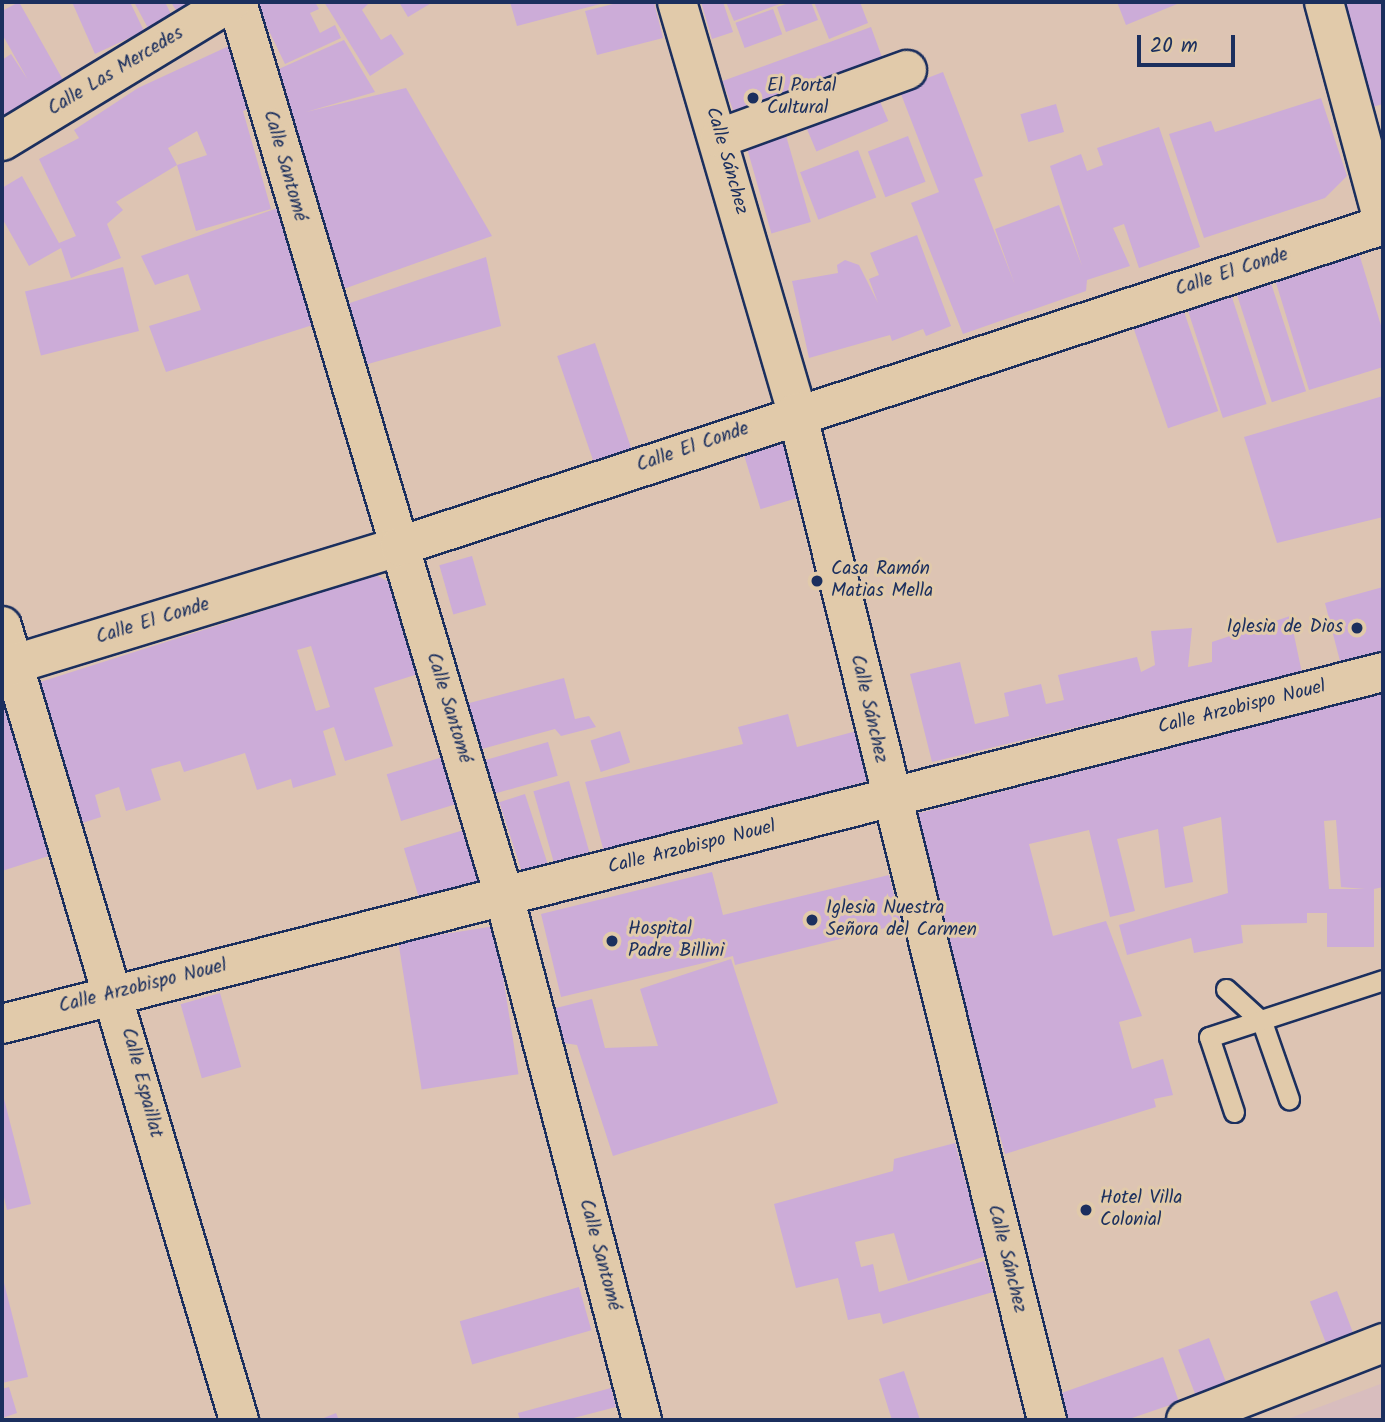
<!DOCTYPE html>
<html>
<head>
<meta charset="utf-8">
<style>
	body { margin:0 }
	#map { position:relative; width:1385px; height:1422px; overflow:hidden; background:#ddc4b3; font-family:Kalam,sans-serif }
	div>[style] { position:absolute }
	[style*='--x'] { left:calc(var(--x)*1px); top:calc(var(--y)*1px); width:calc(var(--w)*1px); rotate:calc(var(--a)*1deg) }
	.built>* { inset:0; background:#d8bdbe }
	.building>* { inset:0; background:#ccacd8; transform-origin:0 0 }
	.roads { filter:drop-shadow(2px 0 #1b2f5e) drop-shadow(-2px 0 #1b2f5e) drop-shadow(0 2px #1b2f5e) drop-shadow(0 -2px #1b2f5e) }
	.lane>* { height:19px; margin:-9.5px; padding:0 9.5px; transform-origin:9.5px; border-radius:9.5px; background:#e1caaa }
	.street>* { height:38px; margin:-19px; padding:0 19px; transform-origin:19px; border-radius:19px; background:#e1caaa }
	.secondary>* { height:38px; margin:-19px; padding:0 19px; transform-origin:19px; border-radius:19px; background:#e1caaa }
	.dots>* { width:19px; height:19px; translate:-50% -50%; box-sizing:border-box; border:4px solid #e1caaa; border-radius:50% }
	span { translate:-50% -50%; white-space:nowrap; text-align:center; line-height:1.15; -webkit-text-stroke:6px #e1caaa; paint-order:stroke }
	.street-label { font-size:19px; color:#1b2f5e }
	.poi-label { font-size:19px; color:#1b2f5e }
	.left { translate:0 -50%; text-align:left }
	.right { translate:-100% -50%; text-align:right }
	.frame { position:absolute; inset:0; border:4px solid #1b2f5e; pointer-events:none }
	.scale { position:absolute; left:1137px; top:35px; width:98px; height:32px; box-sizing:border-box; border:4px solid #1b2f5e; border-top:0; padding-left:9px; font-size:21px; line-height:24px; white-space:nowrap; color:#1b2f5e; -webkit-text-stroke:5px #e1caaa; paint-order:stroke }
</style>
</head>
<body>
<div id="map">
	<div class="built">
		<i style="clip-path:polygon(1383px 1383px,1383px 1420px,1285px 1420px)"></i>
	</div>
	<div class="building">
		<i style="clip-path:polygon(19px 2px,67px 87px,2px 124px,2px 60px,11px 54px,28px 80px,2px 34px,2px 11px)"></i>
		<i style="clip-path:polygon(72px 2px,130px 2px,144px 31px,95px 54px)"></i>
		<i style="clip-path:polygon(134px 2px,165px 2px,173px 18px,149px 30px)"></i>
		<i style="clip-path:polygon(171px 2px,203px 2px,178px 14px)"></i>
		<i style="clip-path:polygon(255px 2px,315px 2px,319px 9px,310px 13px,320px 33px,335px 25px,341px 38px,285px 64px)"></i>
		<i style="clip-path:polygon(324px 2px,370px 2px,362px 10px,381px 40px,391px 34px,404px 54px,370px 76px)"></i>
		<i style="clip-path:polygon(399px 2px,433px 2px,408px 17px)"></i>
		<i style="clip-path:polygon(510px 2px,604px 2px,604px 3px,517px 26px)"></i>
		<i style="clip-path:polygon(621px 2px,654px 2px,663px 38px,597px 55px,585px 11px)"></i>
		<i style="clip-path:polygon(701px 2px,723px 2px,733px 32px,712px 39px)"></i>
		<i style="clip-path:polygon(726px 2px,785px 2px,734px 21px)"></i>
		<i style="clip-path:polygon(792px 2px,811px 2px,818px 20px,786px 32px,777px 7px)"></i>
		<i style="clip-path:polygon(814px 2px,860px 2px,868px 23px,829px 39px)"></i>
		<i style="clip-path:polygon(1117px 2px,1182px 2px,1126px 25px)"></i>
		<i style="clip-path:polygon(1340px 2px,1383px 2px,1383px 104px,1372px 107px)"></i>
		<i style="left:773px;top:9px;width:27px;height:40px;rotate:70deg"></i>
		<i style="left:871px;top:27px;width:37px;height:158px;rotate:70deg"></i>
		<i style="clip-path:polygon(344px 40px,375px 92px,306px 112px,406px 88px,492px 236px,338px 291px,272px 72px)"></i>
		<i style="clip-path:polygon(231px 45px,252px 107px,243px 111px,271px 209px,196px 231px,177px 165px,207px 155px,197px 131px,168px 148px,177px 165px,116px 202px,123px 210px,107px 224px,121px 258px,71px 278px,61px 248px,29px 266px,2px 218px,2px 188px,22px 176px,59px 243px,76px 236px,39px 159px,79px 138px,74px 130px,138px 88px)"></i>
		<i style="clip-path:polygon(943px 72px,983px 176px,974px 179px,1015px 285px,995px 229px,1059px 205px,1082px 266px,1050px 166px,1081px 154px,1087px 171px,1103px 165px,1097px 148px,1159px 127px,1200px 247px,1139px 268px,1124px 224px,1113px 228px,1130px 266px,1087px 280px,1086px 291px,963px 334px,911px 203px,939px 192px,899px 89px)"></i>
		<i style="left:873px;top:85px;width:39px;height:78px;rotate:67deg"></i>
		<i style="clip-path:polygon(1321px 98px,1347px 176px,1325px 198px,1204px 238px,1169px 134px,1211px 121px,1215px 132px)"></i>
		<i style="left:1056px;top:104px;width:29px;height:37px;rotate:74deg"></i>
		<i style="left:783px;top:125px;width:101px;height:41px;rotate:74deg"></i>
		<i style="left:908px;top:136px;width:49px;height:43px;rotate:69deg"></i>
		<i style="left:858px;top:150px;width:51px;height:62px;rotate:69deg"></i>
		<i style="clip-path:polygon(286px 205px,322px 322px,166px 372px,149px 326px,201px 310px,188px 274px,155px 285px,141px 256px)"></i>
		<i style="clip-path:polygon(917px 235px,951px 326px,926px 336px,923px 329px,892px 341px,890px 335px,809px 358px,792px 281px,838px 273px,837px 265px,845px 260px,859px 265px,878px 303px,869px 279px,879px 275px,870px 253px)"></i>
		<i style="clip-path:polygon(1357px 247px,1383px 332px,1383px 367px,1309px 390px,1273px 273px)"></i>
		<i style="clip-path:polygon(486px 257px,501px 326px,361px 366px,341px 306px)"></i>
		<i style="left:123px;top:267px;width:66px;height:101px;rotate:76deg"></i>
		<i style="left:1269px;top:277px;width:120px;height:36px;rotate:72deg"></i>
		<i style="left:1228px;top:285px;width:125px;height:46px;rotate:72deg"></i>
		<i style="left:1182px;top:306px;width:111px;height:53px;rotate:71deg"></i>
		<i style="left:595px;top:343px;width:115px;height:40px;rotate:71deg"></i>
		<i style="clip-path:polygon(1383px 396px,1383px 517px,1277px 543px,1244px 437px)"></i>
		<i style="left:792px;top:441px;width:56px;height:50px;rotate:73deg"></i>
		<i style="left:472px;top:556px;width:51px;height:34px;rotate:74deg"></i>
		<i style="clip-path:polygon(evenodd,376px 575px,391px 583px,421px 673px,374px 688px,393px 746px,345px 761px,334px 727px,323px 731px,336px 775px,293px 788px,291px 779px,257px 790px,245px 753px,184px 772px,180px 761px,151px 769px,161px 800px,126px 811px,119px 787px,95px 795px,101px 817px,70px 827px,37px 683px,376px 575px,311px 646px,330px 707px,316px 711px,297px 650px,311px 646px)"></i>
		<i style="clip-path:polygon(1383px 587px,1383px 653px,1341px 665px,1325px 603px)"></i>
		<i style="clip-path:polygon(1290px 616px,1302px 673px,932px 762px,910px 674px,960px 662px,975px 724px,1009px 716px,1004px 693px,1041px 684px,1046px 704px,1064px 700px,1058px 675px,1137px 657px,1141px 672px,1155px 665px,1151px 631px,1192px 628px,1188px 667px,1212px 662px,1212px 642px)"></i>
		<i style="clip-path:polygon(564px 678px,575px 719px,589px 716px,596px 727px,561px 736px,555px 729px,471px 752px,458px 706px)"></i>
		<i style="clip-path:polygon(evenodd,1383px 693px,1383px 887px,1374px 889px,1374px 947px,1327px 947px,1327px 913px,1307px 913px,1307px 923px,1241px 925px,1243px 943px,1194px 953px,1191px 938px,1127px 955px,1119px 925px,1228px 893px,1221px 817px,1183px 827px,1193px 882px,1165px 888px,1158px 829px,1117px 839px,1135px 911px,1110px 917px,1089px 830px,1029px 844px,1053px 936px,1106px 921px,1142px 1016px,1119px 1022px,1132px 1069px,1163px 1059px,1173px 1095px,1154px 1099px,1156px 1107px,1005px 1154px,912px 815px,1383px 693px,1336px 820px,1341px 887px,1365px 889px,1329px 889px,1324px 821px,1336px 820px)"></i>
		<i style="clip-path:polygon(17px 698px,61px 852px,2px 871px,2px 702px)"></i>
		<i style="clip-path:polygon(788px 714px,797px 747px,864px 729px,871px 780px,604px 852px,585px 782px,743px 744px,738px 727px)"></i>
		<i style="left:620px;top:731px;width:33px;height:31px;rotate:72deg"></i>
		<i style="left:548px;top:742px;width:35px;height:66px;rotate:74deg"></i>
		<i style="left:446px;top:756px;width:49px;height:62px;rotate:73deg"></i>
		<i style="left:569px;top:781px;width:74px;height:37px;rotate:74deg"></i>
		<i style="left:525px;top:794px;width:74px;height:27px;rotate:72deg"></i>
		<i style="left:467px;top:829px;width:56px;height:66px;rotate:73deg"></i>
		<i style="clip-path:polygon(712px 872px,723px 915px,889px 875px,901px 924px,735px 965px,733px 956px,561px 997px,541px 914px)"></i>
		<i style="left:495px;top:926px;width:150px;height:98px;rotate:81deg"></i>
		<i style="clip-path:polygon(731px 959px,778px 1103px,613px 1156px,577px 1045px,557px 1042px,548px 1010px,592px 999px,605px 1048px,658px 1046px,640px 989px)"></i>
		<i style="left:220px;top:993px;width:77px;height:41px;rotate:74deg"></i>
		<i style="clip-path:polygon(3px 1095px,31px 1204px,7px 1210px,2px 1189px)"></i>
		<i style="clip-path:polygon(955px 1143px,986px 1256px,908px 1281px,894px 1233px,855px 1242px,861px 1267px,873px 1264px,879px 1292px,984px 1261px,993px 1292px,883px 1324px,880px 1313px,848px 1320px,838px 1278px,796px 1288px,774px 1204px,893px 1171px,894px 1159px)"></i>
		<i style="clip-path:polygon(2px 1275px,28px 1377px,2px 1383px)"></i>
		<i style="left:579px;top:1287px;width:45px;height:124px;rotate:74deg"></i>
		<i style="left:1337px;top:1291px;width:51px;height:29px;rotate:69deg"></i>
		<i style="left:1209px;top:1338px;width:49px;height:33px;rotate:69deg"></i>
		<i style="clip-path:polygon(1163px 1357px,1179px 1402px,1126px 1420px,1063px 1420px,1053px 1396px)"></i>
		<i style="clip-path:polygon(904px 1371px,920px 1420px,892px 1420px,879px 1379px)"></i>
		<i style="clip-path:polygon(9px 1387px,17px 1413px,2px 1418px,2px 1389px)"></i>
		<i style="clip-path:polygon(611px 1388px,616px 1407px,566px 1420px,520px 1420px,518px 1413px)"></i>
		<i style="clip-path:polygon(336px 1413px,339px 1420px,319px 1420px)"></i>
	</div>
	<div class="roads">
		<div class="lane">
			<i style="--x:1226;--y:989;--w:49;--a:42.5"></i>
			<i style="--x:1262;--y:1022;--w:82;--a:70.7"></i>
			<i style="--x:1234;--y:1112;--w:79;--a:-108.4"></i>
			<i style="--x:1209;--y:1037;--w:183;--a:-18.1"></i>
		</div>
		<div class="street">
			<i style="--x:237;--y:2;--w:933;--a:73.37"></i>
			<i style="--x:504;--y:896;--w:542;--a:75.25"></i>
			<i style="--x:677;--y:2;--w:427;--a:73.7"></i>
			<i style="--x:797;--y:412;--w:1039;--a:76.07"></i>
			<i style="--x:1324;--y:2;--w:226;--a:74.9"></i>
			<i style="--x:720;--y:138;--w:199;--a:-20"></i>
			<i style="--x:2;--y:626;--w:829;--a:73.38"></i>
			<i style="--x:2;--y:668;--w:416;--a:-17"></i>
			<i style="--x:400;--y:546;--w:1034;--a:-18.08"></i>
			<i style="--x:2;--y:1024;--w:1425;--a:-14.3"></i>
			<i style="--x:1186;--y:1420;--w:212;--a:-21.3"></i>
		</div>
		<div class="secondary">
			<i style="--x:2;--y:141;--w:268;--a:-31.3"></i>
		</div>
	</div>
	<div class="dots">
		<i style="left:753px;top:98px;background:#1b2f5e"></i>
		<i style="left:817px;top:581px;background:#1b2f5e"></i>
		<i style="left:1357px;top:628px;background:#1b2f5e"></i>
		<i style="left:812px;top:920px;background:#1b2f5e"></i>
		<i style="left:612px;top:941px;background:#1b2f5e"></i>
		<i style="left:1086px;top:1210px;background:#1b2f5e"></i>
	</div>
	<div class="street-label">
		<span style="left:116px;top:72px;rotate:-31deg">Calle Las Mercedes</span>
		<span style="left:726px;top:161px;rotate:74deg">Calle Sánchez</span>
		<span style="left:284px;top:166px;rotate:74deg">Calle Santomé</span>
		<span style="left:1232px;top:273px;rotate:-18deg">Calle El Conde</span>
		<span style="left:693px;top:448px;rotate:-19deg">Calle El Conde</span>
		<span style="left:153px;top:622px;rotate:-17deg">Calle El Conde</span>
		<span style="left:448px;top:708px;rotate:73deg">Calle Santomé</span>
		<span style="left:1242px;top:708px;rotate:-14deg">Calle Arzobispo Nouel</span>
		<span style="left:868px;top:709px;rotate:77deg">Calle Sánchez</span>
		<span style="left:692px;top:848px;rotate:-14deg">Calle Arzobispo Nouel</span>
		<span style="left:143px;top:987px;rotate:-14deg">Calle Arzobispo Nouel</span>
		<span style="left:141px;top:1083px;rotate:75deg">Calle Espaillat</span>
		<span style="left:599px;top:1255px;rotate:75deg">Calle Santomé</span>
		<span style="left:1006px;top:1259px;rotate:76deg">Calle Sánchez</span>
	</div>
	<div class="poi-label">
		<span class="left" style="left:767px;top:98px">El Portal<br>Cultural</span>
		<span class="left" style="left:831px;top:581px">Casa Ramón<br>Matias Mella</span>
		<span class="right" style="left:1343px;top:628px">Iglesia de Dios</span>
		<span class="left" style="left:826px;top:920px">Iglesia Nuestra<br>Señora del Carmen</span>
		<span class="left" style="left:628px;top:941px">Hospital<br>Padre Billini</span>
		<span class="left" style="left:1100px;top:1210px">Hotel Villa<br>Colonial</span>
	</div>
	<div class="frame"></div>
	<div class="scale">20 m</div>
</div>
</body>
</html>
